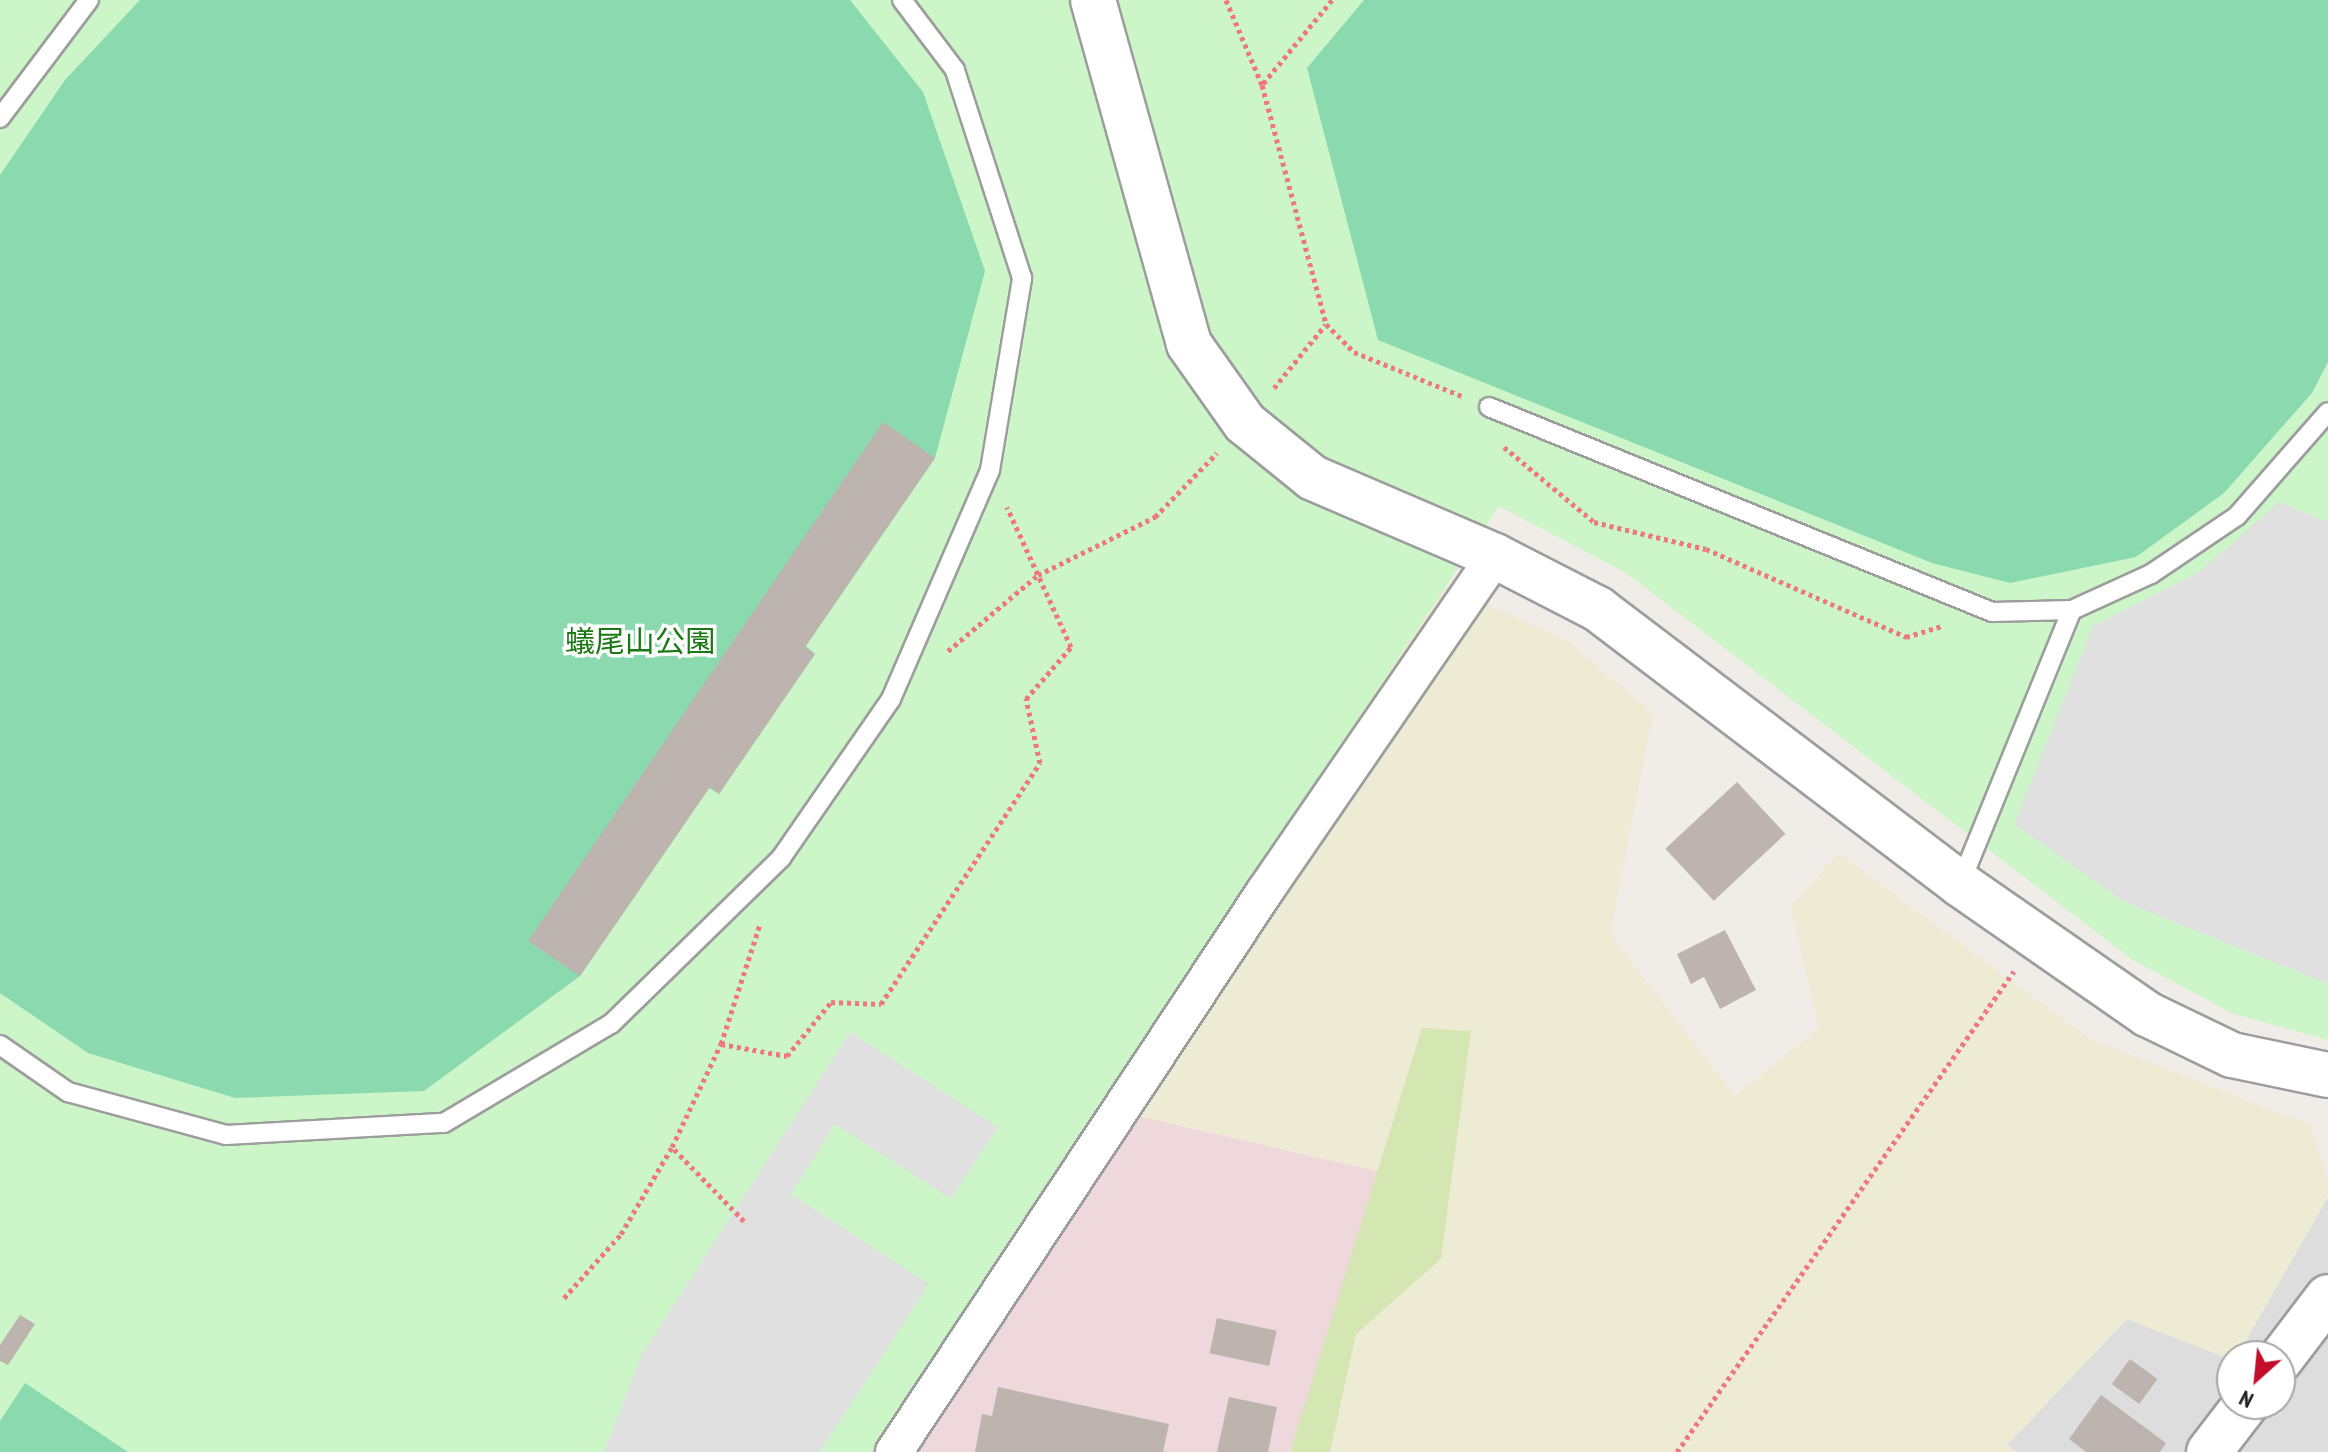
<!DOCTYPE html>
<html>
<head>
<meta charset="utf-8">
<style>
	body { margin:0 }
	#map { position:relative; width:2328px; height:1452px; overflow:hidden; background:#f0ece7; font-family:"PT Sans Narrow","Noto Sans JP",sans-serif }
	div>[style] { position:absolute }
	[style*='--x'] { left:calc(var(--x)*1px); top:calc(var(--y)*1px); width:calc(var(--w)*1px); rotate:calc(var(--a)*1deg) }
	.residential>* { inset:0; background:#dedddd }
	.commercial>* { inset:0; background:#efd8db }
	.farmland>* { inset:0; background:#edebd4 }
	.grass>* { inset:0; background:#d4e6b1 }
	.park>* { inset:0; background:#ccf6c8 }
	.pitch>* { inset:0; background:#8bd9af }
	.parking>* { inset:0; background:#e0e0e0 }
	.building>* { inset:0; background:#bdb4b0; transform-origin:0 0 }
	.path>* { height:5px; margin-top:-2.5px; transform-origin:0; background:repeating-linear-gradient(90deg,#f1777e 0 4px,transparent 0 8px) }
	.roads { filter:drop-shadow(2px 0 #9d9d9d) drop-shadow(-2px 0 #9d9d9d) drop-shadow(0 2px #9d9d9d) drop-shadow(0 -2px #9d9d9d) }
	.service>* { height:18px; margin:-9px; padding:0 9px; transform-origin:9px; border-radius:9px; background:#fff }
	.minor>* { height:36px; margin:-18px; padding:0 18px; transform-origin:18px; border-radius:18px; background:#fff }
	.tertiary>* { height:44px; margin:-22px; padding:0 22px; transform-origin:22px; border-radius:22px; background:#fff }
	span { translate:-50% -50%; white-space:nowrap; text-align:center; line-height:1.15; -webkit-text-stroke:7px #fff; paint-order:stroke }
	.park-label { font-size:30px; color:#1b7913 }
	.north { position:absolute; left:2216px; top:1340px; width:80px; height:80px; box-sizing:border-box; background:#fff; border:2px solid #a6a6a6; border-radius:50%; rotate:207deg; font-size:22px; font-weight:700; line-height:32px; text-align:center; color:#202020 }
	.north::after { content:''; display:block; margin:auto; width:28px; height:36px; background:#c30d2a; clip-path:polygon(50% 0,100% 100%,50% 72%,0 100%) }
</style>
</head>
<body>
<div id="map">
	<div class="residential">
		<i style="clip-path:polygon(2328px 1197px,2328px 1452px,2016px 1452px,2007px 1445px,2127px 1319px,2232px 1360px,2232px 1404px,2280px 1404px,2280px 1356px,2237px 1356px)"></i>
	</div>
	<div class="commercial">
		<i style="clip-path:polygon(1100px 1107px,1381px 1172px,1290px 1452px,871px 1452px)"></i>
	</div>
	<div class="farmland">
		<i style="clip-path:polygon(1445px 586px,1566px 640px,1653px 713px,1610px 934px,1735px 1096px,1819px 1028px,1791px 907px,1838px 853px,2090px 1039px,2310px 1125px,2328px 1180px,2328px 1197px,2237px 1356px,2232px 1360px,2127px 1319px,2007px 1445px,2016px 1452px,1330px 1452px,1356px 1334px,1441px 1259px,1422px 1028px,1381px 1172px,1100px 1107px)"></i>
	</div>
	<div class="grass">
		<i style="clip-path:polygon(1422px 1028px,1471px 1031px,1441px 1259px,1356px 1334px,1330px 1452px,1290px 1452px)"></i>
	</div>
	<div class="park">
		<i style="clip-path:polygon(0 0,2328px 0,2328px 1040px,2234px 1014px,2134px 961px,1626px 573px,1499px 506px,871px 1452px,0 1452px)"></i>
	</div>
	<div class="pitch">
		<i style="clip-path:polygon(140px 0,850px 0,923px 92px,985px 271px,935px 458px,806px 646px,815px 654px,719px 794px,709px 788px,580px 976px,424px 1091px,235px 1098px,88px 1053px,0 993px,0 175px,65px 80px)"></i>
		<i style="clip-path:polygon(1364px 0,2328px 0,2328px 362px,2312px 393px,2224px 493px,2136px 557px,2010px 583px,1932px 563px,1378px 340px,1307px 68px)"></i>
		<i style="clip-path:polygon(25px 1383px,128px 1452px,0 1452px,0 1421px)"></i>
	</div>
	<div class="parking">
		<i style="clip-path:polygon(2279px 502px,2328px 522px,2328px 984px,2124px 902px,2014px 824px,2093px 626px,2199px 572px)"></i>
		<i style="clip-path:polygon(850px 1032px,998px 1127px,951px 1199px,835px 1124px,791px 1194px,929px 1284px,820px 1452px,604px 1452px,642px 1354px)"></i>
	</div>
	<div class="building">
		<i style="clip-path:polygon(883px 422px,935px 458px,805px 647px,815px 654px,719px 794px,710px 787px,580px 976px,528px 941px)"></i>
		<i style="left:1737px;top:782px;width:71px;height:98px;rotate:47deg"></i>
		<i style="clip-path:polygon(1725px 930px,1756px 990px,1720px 1009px,1704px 977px,1691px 984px,1677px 954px)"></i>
		<i style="clip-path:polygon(20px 1315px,35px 1324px,8px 1365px,0 1361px,0 1345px)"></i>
		<i style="left:1217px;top:1318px;width:61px;height:36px;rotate:12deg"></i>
		<i style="left:2130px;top:1359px;width:34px;height:31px;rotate:36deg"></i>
		<i style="clip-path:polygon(998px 1387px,1169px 1424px,1163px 1452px,975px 1452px,982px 1414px,992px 1416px)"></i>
		<i style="clip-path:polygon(2101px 1395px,2166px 1443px,2160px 1452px,2086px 1452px,2069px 1439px)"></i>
		<i style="clip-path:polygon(1229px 1397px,1277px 1407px,1268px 1452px,1217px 1452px)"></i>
	</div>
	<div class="path">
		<i style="--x:1226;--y:0;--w:92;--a:67"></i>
		<i style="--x:1332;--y:0;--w:110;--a:129.5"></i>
		<i style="--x:1262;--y:85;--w:247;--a:75"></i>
		<i style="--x:1326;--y:324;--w:40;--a:45"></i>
		<i style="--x:1354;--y:352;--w:119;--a:22.2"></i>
		<i style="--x:1274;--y:388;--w:82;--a:-50.9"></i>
		<i style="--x:1504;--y:447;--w:117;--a:39.8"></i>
		<i style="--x:1594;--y:522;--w:115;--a:13.6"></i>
		<i style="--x:1706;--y:549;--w:219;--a:23.7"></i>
		<i style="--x:1906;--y:637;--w:39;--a:-17"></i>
		<i style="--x:948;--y:651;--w:118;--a:-40.2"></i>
		<i style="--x:1038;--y:575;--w:131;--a:-26.4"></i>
		<i style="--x:1155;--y:517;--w:89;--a:-45.9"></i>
		<i style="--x:721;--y:1044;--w:126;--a:-72"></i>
		<i style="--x:744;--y:1221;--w:103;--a:-134.2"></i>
		<i style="--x:672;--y:1147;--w:114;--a:-64.6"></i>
		<i style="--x:721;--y:1044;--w:67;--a:10.3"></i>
		<i style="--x:787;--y:1056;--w:70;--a:-50.8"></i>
		<i style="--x:831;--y:1002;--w:50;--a:2.3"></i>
		<i style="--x:881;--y:1004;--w:289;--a:-56.6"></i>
		<i style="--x:1040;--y:763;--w:66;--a:-102.3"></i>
		<i style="--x:1026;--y:699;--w:69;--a:-49.1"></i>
		<i style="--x:1071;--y:647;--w:154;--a:-114.6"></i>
		<i style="--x:564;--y:1298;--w:86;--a:-48.3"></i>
		<i style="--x:621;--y:1234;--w:101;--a:-59.6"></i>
		<i style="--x:1677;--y:1452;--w:587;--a:-54.98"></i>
	</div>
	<div class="roads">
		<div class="service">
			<i style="--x:0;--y:118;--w:148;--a:-53"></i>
			<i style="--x:1489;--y:407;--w:543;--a:22.17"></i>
			<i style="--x:1992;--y:612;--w:80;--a:-1.4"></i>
			<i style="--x:1960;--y:884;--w:296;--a:-67.8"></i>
			<i style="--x:2072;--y:610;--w:87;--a:-24.5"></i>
			<i style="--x:2151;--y:574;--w:104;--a:-34"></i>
			<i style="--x:2237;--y:516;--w:138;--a:-48.8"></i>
			<i style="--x:0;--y:1045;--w:83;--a:34.7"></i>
			<i style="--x:68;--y:1092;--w:164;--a:15.2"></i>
			<i style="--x:226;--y:1135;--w:218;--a:-3.2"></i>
			<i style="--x:444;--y:1123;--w:194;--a:-30.7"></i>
			<i style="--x:611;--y:1024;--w:238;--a:-44.3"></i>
			<i style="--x:781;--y:858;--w:193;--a:-55.3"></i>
			<i style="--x:891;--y:699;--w:249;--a:-66.6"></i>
			<i style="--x:990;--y:470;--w:195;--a:-80.5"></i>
			<i style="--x:1022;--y:278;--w:219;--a:-107.9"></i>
			<i style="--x:955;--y:70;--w:88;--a:-127.1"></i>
		</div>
		<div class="minor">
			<i style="--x:894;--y:1452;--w:673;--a:-56.52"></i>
			<i style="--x:1265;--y:891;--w:406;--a:-55.5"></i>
		</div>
		<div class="tertiary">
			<i style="--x:1093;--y:0;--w:357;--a:74.4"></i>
			<i style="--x:1189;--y:344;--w:97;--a:54.7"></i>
			<i style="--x:1245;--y:423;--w:87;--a:39"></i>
			<i style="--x:1313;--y:478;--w:198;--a:23.2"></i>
			<i style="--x:1495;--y:556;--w:116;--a:27.2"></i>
			<i style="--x:1598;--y:609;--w:455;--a:37.2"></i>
			<i style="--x:1960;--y:884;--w:228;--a:34.8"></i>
			<i style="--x:2147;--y:1014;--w:94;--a:25.8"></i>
			<i style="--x:2232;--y:1055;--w:98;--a:11.8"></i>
			<i style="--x:2280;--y:1360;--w:79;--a:-52.7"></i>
			<i style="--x:2209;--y:1452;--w:61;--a:-52.4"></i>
		</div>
	</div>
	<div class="park-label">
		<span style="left:640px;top:641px">蟻尾山公園</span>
	</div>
	<div class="north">N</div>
</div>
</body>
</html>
